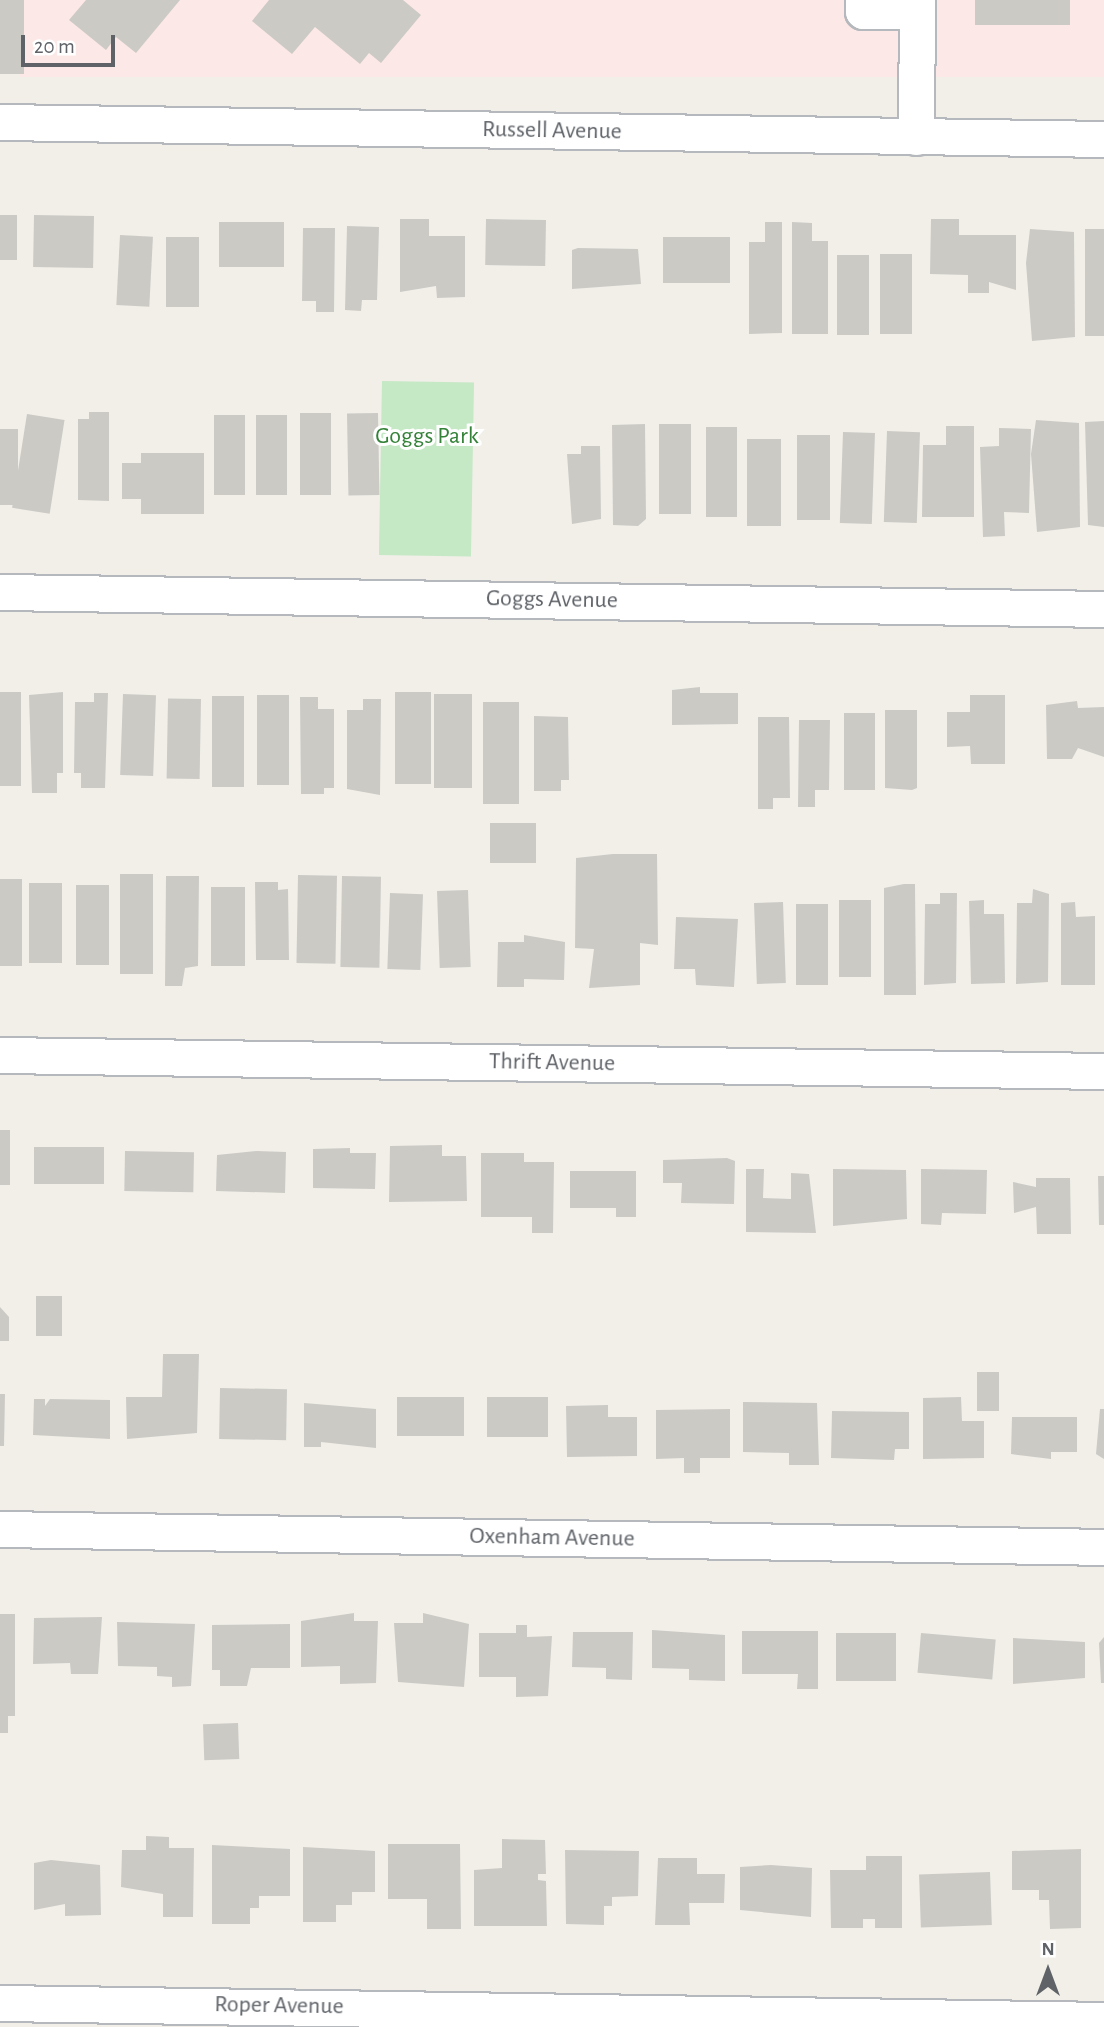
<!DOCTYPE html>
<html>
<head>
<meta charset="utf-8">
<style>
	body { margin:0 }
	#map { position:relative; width:1104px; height:2027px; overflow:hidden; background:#f1efe8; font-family:"Alegreya Sans",sans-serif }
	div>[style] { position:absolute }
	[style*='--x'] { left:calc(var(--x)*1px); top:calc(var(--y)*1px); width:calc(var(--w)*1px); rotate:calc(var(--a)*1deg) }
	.medical>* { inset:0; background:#fce8e6; transform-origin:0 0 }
	.green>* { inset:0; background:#c5e8c5; transform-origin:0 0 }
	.building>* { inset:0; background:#cccac5; transform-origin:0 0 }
	.roads { filter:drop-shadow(2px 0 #b5b8bc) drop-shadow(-2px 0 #b5b8bc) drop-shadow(0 2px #b5b8bc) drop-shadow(0 -2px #b5b8bc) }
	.minor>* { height:35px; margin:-17.5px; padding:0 17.5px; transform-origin:17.5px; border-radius:17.5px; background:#fff }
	span { translate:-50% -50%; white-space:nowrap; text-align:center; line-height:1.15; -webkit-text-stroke:6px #fff; paint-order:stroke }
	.street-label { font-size:24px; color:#5f6368 }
	.park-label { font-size:24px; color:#348238 }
	.north { position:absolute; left:1013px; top:1936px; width:70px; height:70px; -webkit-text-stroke:5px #fff; paint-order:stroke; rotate:0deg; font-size:19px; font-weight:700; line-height:28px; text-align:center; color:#5f6368 }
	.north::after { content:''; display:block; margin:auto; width:24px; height:32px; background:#5f6368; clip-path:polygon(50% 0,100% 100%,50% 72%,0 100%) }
	.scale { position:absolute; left:21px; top:35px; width:94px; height:32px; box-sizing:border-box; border:4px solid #5f6368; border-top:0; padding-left:9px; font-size:21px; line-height:24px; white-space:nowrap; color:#5f6368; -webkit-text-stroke:5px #fff; paint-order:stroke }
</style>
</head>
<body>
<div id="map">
	<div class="medical">
		<i style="left:20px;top:0;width:1084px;height:77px"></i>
	</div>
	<div class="green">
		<i style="left:382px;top:381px;width:92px;height:174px;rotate:1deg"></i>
	</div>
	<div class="building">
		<i style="left:0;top:0;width:24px;height:74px"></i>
		<i style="clip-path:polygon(86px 0,180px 0,136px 53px,116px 37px,106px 50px,69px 20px)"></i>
		<i style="clip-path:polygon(269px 0,403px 0,421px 15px,381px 63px,369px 53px,360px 64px,315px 27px,292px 54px,252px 21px)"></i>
		<i style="left:975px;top:0;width:95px;height:25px"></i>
		<i style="left:0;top:215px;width:17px;height:45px"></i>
		<i style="left:34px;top:215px;width:60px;height:52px;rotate:1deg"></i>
		<i style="clip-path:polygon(400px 219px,429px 219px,429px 236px,465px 236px,465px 297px,437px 298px,436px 286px,400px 292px)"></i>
		<i style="left:486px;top:219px;width:60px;height:46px;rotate:1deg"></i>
		<i style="clip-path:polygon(931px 219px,959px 219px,959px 235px,1016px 235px,1016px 290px,989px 282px,989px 293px,968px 293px,968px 275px,930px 274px)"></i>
		<i style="left:219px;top:222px;width:65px;height:45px"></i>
		<i style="clip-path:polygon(765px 222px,782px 222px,782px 333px,749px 334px,749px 242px,765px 242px)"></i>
		<i style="clip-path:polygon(792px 222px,812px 223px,812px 241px,828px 241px,828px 334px,792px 334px)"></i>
		<i style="clip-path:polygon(347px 226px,379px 227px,377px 300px,362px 300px,361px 311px,345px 310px)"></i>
		<i style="clip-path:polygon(303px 228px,335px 228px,334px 312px,316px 312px,316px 301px,302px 301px)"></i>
		<i style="clip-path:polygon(1030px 229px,1074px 232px,1075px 337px,1032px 341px,1026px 263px)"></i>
		<i style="left:1104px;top:229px;width:107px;height:19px;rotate:90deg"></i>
		<i style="left:120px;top:235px;width:33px;height:70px;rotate:3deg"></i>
		<i style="left:199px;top:237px;width:70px;height:33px;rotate:90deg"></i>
		<i style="left:663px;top:237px;width:67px;height:46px"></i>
		<i style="clip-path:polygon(578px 248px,638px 249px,641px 284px,572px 289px,572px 250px)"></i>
		<i style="left:880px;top:254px;width:32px;height:80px"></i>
		<i style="left:837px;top:255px;width:32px;height:80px"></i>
		<i style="clip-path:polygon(89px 412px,109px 412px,109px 501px,78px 500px,78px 419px,89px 419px)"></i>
		<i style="left:300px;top:413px;width:31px;height:82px"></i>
		<i style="left:378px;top:413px;width:82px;height:31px;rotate:89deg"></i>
		<i style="left:27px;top:414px;width:38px;height:95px;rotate:9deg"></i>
		<i style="left:214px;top:415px;width:31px;height:80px"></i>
		<i style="left:256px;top:415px;width:31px;height:80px"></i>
		<i style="clip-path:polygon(1036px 420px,1079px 423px,1080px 527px,1037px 532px,1031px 454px)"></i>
		<i style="clip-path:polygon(1104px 421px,1104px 527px,1088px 525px,1085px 422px)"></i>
		<i style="clip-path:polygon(645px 424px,646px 519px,638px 526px,613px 525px,612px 425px)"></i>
		<i style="left:659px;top:424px;width:32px;height:90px"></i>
		<i style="clip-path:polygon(946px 426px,974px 426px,974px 517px,922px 517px,923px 445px,946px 445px)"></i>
		<i style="left:706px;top:427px;width:31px;height:90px"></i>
		<i style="clip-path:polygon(999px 428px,1031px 429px,1029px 513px,1004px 512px,1005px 536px,983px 537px,980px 447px,999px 446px)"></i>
		<i style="left:0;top:429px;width:18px;height:76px"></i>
		<i style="left:887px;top:431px;width:33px;height:91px;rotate:2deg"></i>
		<i style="left:843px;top:432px;width:32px;height:91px;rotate:2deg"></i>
		<i style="left:797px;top:435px;width:33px;height:85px"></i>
		<i style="left:747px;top:439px;width:34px;height:87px"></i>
		<i style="clip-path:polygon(581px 446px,600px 446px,601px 519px,572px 524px,567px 454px,581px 454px)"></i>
		<i style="clip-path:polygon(141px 453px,204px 453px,204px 514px,141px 514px,141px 499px,122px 499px,122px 463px,141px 463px)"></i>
		<i style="clip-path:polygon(700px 687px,700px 693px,738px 693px,738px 724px,672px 725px,672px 690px)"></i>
		<i style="left:0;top:692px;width:21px;height:94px"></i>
		<i style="clip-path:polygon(63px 692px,63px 773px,57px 773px,57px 793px,32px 793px,29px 695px)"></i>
		<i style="left:395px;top:692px;width:36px;height:92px"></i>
		<i style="clip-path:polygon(94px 693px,108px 693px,105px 788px,81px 788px,81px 773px,74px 773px,75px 702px,94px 702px)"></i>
		<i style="left:123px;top:694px;width:33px;height:81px;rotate:2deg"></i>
		<i style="left:434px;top:694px;width:38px;height:94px"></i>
		<i style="left:257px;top:695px;width:32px;height:90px"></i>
		<i style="clip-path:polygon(970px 695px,1005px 695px,1005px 764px,971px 764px,970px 746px,947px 747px,947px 712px,970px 712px)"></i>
		<i style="left:212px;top:696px;width:32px;height:91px"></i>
		<i style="clip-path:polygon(300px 697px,318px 697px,318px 709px,334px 709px,334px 788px,324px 788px,324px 794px,301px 794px)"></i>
		<i style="left:201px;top:699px;width:80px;height:33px;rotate:91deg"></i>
		<i style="clip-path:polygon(363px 699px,381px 699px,380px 795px,347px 789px,347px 710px,363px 710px)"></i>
		<i style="clip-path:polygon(1077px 701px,1078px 708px,1104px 707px,1104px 757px,1078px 748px,1072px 759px,1047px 759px,1046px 705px)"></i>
		<i style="left:483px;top:702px;width:36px;height:102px"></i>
		<i style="clip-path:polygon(885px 710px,917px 710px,917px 788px,912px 790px,885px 788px)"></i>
		<i style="left:844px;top:713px;width:31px;height:77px"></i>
		<i style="clip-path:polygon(534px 716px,568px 717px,569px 780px,561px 780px,561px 791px,534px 791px)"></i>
		<i style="clip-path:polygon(758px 717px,789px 717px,790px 798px,773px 798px,773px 809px,758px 809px)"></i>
		<i style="clip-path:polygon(799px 720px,830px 720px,829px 790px,815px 790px,815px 807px,798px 807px)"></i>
		<i style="left:490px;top:823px;width:46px;height:40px"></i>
		<i style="clip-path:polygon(613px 854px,657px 854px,658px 945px,640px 943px,640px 985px,589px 988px,594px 949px,575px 948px,576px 858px)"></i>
		<i style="left:120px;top:874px;width:33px;height:100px"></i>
		<i style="left:298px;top:875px;width:39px;height:88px;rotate:1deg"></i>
		<i style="clip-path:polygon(166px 876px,199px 876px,198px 966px,185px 968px,182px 986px,165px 986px)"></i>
		<i style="left:342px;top:876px;width:39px;height:91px;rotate:1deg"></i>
		<i style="left:0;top:879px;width:22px;height:87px"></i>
		<i style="clip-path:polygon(255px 882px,278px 882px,278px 890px,288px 889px,289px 960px,256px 960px)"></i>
		<i style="left:62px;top:883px;width:80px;height:33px;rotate:90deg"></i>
		<i style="clip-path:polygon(904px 884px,915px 884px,916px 995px,884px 995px,884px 888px)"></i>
		<i style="left:76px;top:885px;width:33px;height:80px"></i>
		<i style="left:211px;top:887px;width:34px;height:79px"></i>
		<i style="clip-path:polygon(1033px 889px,1049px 894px,1048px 982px,1016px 984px,1017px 903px,1032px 903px)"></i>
		<i style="left:468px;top:890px;width:77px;height:31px;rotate:88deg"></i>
		<i style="left:390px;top:893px;width:33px;height:76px;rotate:2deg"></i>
		<i style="clip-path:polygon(940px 893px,957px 893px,956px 983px,924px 985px,925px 904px,940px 904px)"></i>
		<i style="left:839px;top:900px;width:32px;height:77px"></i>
		<i style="clip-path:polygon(984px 900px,984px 914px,1004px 914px,1005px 983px,971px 984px,969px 901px)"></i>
		<i style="left:783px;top:902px;width:81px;height:29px;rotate:88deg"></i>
		<i style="clip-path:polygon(1075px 902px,1076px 917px,1095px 916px,1095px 985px,1061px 985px,1061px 903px)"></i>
		<i style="left:796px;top:904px;width:32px;height:81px"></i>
		<i style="clip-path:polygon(676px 917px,738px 919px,734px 987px,696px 985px,695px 969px,674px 969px)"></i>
		<i style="clip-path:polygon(524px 935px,565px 942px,564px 980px,524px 979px,524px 987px,497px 987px,498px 942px,524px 942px)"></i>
		<i style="left:0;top:1130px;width:10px;height:55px"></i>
		<i style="clip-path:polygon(442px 1145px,442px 1156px,466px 1156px,467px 1201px,389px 1202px,390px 1146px)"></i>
		<i style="left:34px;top:1147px;width:70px;height:37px"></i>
		<i style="clip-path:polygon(350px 1148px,350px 1153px,376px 1153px,375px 1189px,313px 1188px,313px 1149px)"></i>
		<i style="left:125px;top:1151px;width:69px;height:40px;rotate:1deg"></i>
		<i style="clip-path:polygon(257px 1151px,286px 1152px,285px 1193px,216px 1191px,217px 1155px)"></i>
		<i style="clip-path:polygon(481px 1153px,524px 1153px,524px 1162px,554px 1162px,553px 1233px,532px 1233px,532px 1217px,481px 1217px)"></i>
		<i style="clip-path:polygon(727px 1158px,735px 1161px,734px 1204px,681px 1203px,682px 1183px,663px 1183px,663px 1160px)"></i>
		<i style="clip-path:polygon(746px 1169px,764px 1169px,763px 1198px,791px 1199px,791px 1173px,809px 1174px,816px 1233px,746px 1232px)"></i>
		<i style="clip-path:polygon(833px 1169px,906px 1170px,907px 1219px,833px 1226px)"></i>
		<i style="clip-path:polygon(921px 1169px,987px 1170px,986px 1214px,942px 1213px,941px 1225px,921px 1224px)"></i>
		<i style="clip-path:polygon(570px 1171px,636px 1171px,636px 1217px,616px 1217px,616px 1208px,570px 1208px)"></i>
		<i style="clip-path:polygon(1098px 1176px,1104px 1176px,1104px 1225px,1099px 1225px)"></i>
		<i style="clip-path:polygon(1036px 1178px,1070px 1178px,1071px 1234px,1037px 1234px,1036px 1207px,1014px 1213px,1013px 1182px,1036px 1187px)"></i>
		<i style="left:36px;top:1296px;width:26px;height:40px"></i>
		<i style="clip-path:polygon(0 1307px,9px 1317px,9px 1341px,0 1341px)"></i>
		<i style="clip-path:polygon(163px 1354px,199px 1354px,197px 1433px,127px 1439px,126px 1397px,162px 1397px)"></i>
		<i style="left:977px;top:1372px;width:22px;height:39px"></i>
		<i style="left:220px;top:1388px;width:67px;height:51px;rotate:1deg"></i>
		<i style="clip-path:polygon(0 1394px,5px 1394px,4px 1446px,0 1446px)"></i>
		<i style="left:397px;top:1397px;width:67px;height:39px"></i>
		<i style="left:487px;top:1397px;width:61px;height:40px"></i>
		<i style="clip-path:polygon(961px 1397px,962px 1421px,984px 1421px,984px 1458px,923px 1459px,923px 1398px)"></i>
		<i style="clip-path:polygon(34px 1399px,45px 1399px,45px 1406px,50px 1399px,110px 1400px,110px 1439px,33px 1435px)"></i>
		<i style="clip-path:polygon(743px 1402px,817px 1403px,819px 1465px,789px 1465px,789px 1453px,743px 1452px)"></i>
		<i style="clip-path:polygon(304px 1403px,376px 1409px,376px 1448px,321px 1442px,321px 1447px,304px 1447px)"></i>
		<i style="clip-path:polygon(608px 1405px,608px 1417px,637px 1417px,637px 1456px,567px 1457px,566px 1406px)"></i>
		<i style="clip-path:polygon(730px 1409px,730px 1458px,700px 1458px,700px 1473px,684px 1473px,684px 1458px,656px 1459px,656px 1410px)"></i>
		<i style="clip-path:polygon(1100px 1409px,1104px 1409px,1104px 1459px,1096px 1454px)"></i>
		<i style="clip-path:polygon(832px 1411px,909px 1412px,909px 1449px,895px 1449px,894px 1460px,831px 1458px)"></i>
		<i style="clip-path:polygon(1012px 1417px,1077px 1417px,1077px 1452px,1051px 1452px,1051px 1459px,1011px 1454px)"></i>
		<i style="clip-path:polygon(354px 1613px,354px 1621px,378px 1621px,376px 1683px,340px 1684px,340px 1666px,301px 1667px,301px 1621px)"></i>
		<i style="clip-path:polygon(423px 1613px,469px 1624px,464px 1687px,398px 1682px,394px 1623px,423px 1623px)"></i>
		<i style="clip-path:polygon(0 1614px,15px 1614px,15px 1716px,8px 1716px,8px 1733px,0 1733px)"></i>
		<i style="clip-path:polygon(102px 1617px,98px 1674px,71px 1674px,70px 1663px,33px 1664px,34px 1618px)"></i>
		<i style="clip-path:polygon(117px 1622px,195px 1624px,191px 1686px,172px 1687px,172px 1677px,157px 1676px,157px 1667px,118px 1666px)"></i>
		<i style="clip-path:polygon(290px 1624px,290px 1668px,251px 1668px,247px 1686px,220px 1686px,220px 1670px,212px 1670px,212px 1625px)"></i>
		<i style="clip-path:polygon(516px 1625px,527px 1625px,527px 1637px,552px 1636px,548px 1696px,516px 1697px,516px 1677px,479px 1677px,479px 1633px,516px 1633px)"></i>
		<i style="clip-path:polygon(652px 1630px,725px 1635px,725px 1681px,689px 1680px,689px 1669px,652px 1668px)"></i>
		<i style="clip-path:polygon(742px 1631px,818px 1631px,818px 1689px,797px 1689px,798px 1674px,742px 1674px)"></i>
		<i style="clip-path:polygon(573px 1632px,633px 1632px,632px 1680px,606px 1679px,606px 1668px,572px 1667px)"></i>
		<i style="left:836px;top:1633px;width:60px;height:48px"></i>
		<i style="left:921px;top:1633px;width:75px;height:40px;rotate:5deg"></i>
		<i style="clip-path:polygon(1104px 1637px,1104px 1683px,1101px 1683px,1099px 1643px)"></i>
		<i style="clip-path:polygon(1013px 1638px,1085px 1642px,1085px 1678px,1013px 1684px)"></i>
		<i style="left:238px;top:1723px;width:36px;height:35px;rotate:88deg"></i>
		<i style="clip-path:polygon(146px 1836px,169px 1837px,169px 1848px,194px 1848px,193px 1917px,163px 1917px,163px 1894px,121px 1887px,122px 1850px,146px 1850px)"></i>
		<i style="clip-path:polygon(502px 1839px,545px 1840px,546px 1874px,538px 1874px,538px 1880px,546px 1881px,547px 1926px,474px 1926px,474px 1870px,502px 1868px)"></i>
		<i style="clip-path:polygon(388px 1844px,460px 1844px,461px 1929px,427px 1929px,427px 1899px,388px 1899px)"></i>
		<i style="clip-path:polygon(212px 1845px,290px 1849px,290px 1896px,259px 1896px,259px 1908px,250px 1908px,250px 1924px,212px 1924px)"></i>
		<i style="clip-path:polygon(303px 1847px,375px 1851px,375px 1892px,352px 1892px,352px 1905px,336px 1905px,336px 1922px,303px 1922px)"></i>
		<i style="clip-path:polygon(1081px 1849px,1081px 1928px,1050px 1929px,1049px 1900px,1039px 1900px,1039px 1890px,1012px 1890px,1012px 1851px)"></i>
		<i style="clip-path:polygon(565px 1850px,639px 1851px,638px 1896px,612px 1897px,612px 1906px,604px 1906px,604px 1925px,566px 1924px)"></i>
		<i style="clip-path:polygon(866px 1856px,902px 1856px,902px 1928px,875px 1928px,875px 1919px,863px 1919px,863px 1928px,831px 1928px,830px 1870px,866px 1870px)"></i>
		<i style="clip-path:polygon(658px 1858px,697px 1858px,697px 1874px,725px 1874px,724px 1903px,689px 1903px,690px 1925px,655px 1925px)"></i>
		<i style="clip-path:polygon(51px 1860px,100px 1865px,101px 1915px,65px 1916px,65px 1904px,34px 1910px,34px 1863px)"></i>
		<i style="clip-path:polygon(771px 1865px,812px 1868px,811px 1917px,740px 1910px,740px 1867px)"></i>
		<i style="left:990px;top:1872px;width:53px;height:71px;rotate:88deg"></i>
	</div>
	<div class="roads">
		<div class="minor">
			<i style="--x:863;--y:0;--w:11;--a:90"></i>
			<i style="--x:863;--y:11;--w:54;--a:0"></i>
			<i style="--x:0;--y:122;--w:1104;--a:0.88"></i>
			<i style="--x:916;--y:137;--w:137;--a:-89.6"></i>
			<i style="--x:0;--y:592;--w:1104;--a:0.88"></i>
			<i style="--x:0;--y:1055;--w:1104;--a:0.83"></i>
			<i style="--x:0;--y:1529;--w:1104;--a:0.93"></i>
			<i style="--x:0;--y:2003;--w:1104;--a:0.88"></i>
		</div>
	</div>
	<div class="street-label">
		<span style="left:552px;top:131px;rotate:1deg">Russell Avenue</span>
		<span style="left:552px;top:600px;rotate:1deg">Goggs Avenue</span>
		<span style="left:552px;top:1063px;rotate:1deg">Thrift Avenue</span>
		<span style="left:552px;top:1538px;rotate:1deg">Oxenham Avenue</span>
		<span style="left:279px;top:2006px;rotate:1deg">Roper Avenue</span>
	</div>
	<div class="park-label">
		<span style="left:427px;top:437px">Goggs Park</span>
	</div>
	<div class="north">N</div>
	<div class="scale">20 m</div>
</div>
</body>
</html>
